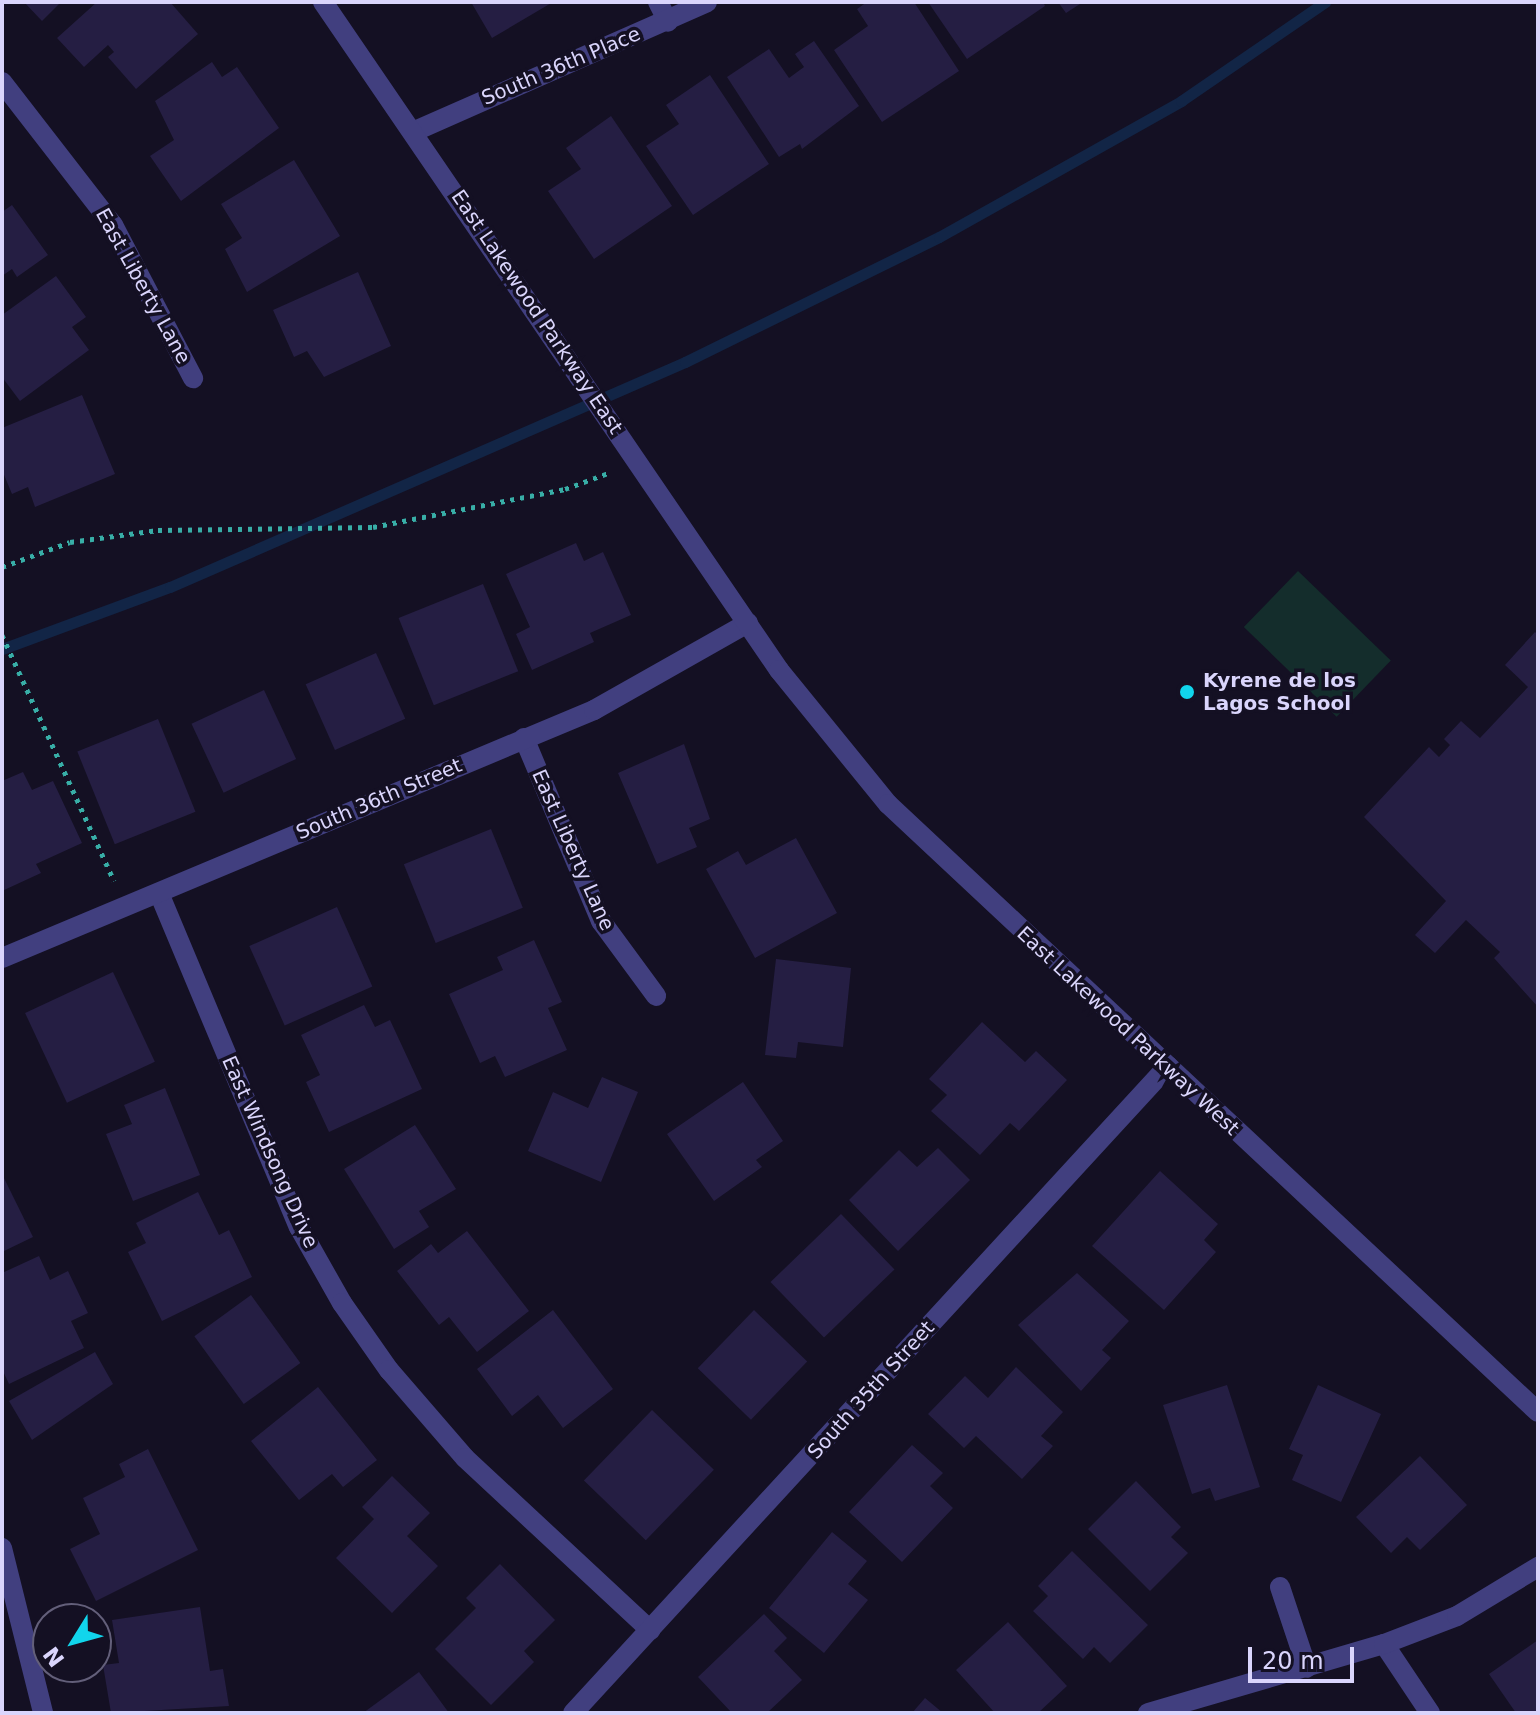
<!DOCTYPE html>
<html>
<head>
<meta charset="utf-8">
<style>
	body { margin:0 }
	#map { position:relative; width:1540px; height:1715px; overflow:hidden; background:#141023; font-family:"DejaVu Sans",sans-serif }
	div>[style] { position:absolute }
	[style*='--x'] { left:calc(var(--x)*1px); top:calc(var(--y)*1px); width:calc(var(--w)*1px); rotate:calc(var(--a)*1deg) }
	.green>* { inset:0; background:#142d2c; transform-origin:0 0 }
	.stream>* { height:11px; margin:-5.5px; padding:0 5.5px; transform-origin:5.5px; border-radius:5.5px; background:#122546 }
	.building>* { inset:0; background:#251e43; transform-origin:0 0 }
	.path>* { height:5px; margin-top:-2.5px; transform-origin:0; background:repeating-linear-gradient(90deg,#38aea7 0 4px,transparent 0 10px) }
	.minor>* { height:20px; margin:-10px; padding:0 10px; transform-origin:10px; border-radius:10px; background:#413f7f }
	.tertiary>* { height:20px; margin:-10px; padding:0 10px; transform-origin:10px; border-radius:10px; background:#413f7f }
	.dots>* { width:22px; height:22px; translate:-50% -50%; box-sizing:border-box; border:4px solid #141023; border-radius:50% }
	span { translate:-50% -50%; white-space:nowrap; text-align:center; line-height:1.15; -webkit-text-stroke:7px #141023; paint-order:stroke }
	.street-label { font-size:20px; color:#dad5fc }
	.poi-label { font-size:20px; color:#dad5fc; font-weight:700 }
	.left { translate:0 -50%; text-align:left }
	.frame { position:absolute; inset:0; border:4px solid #dad5fc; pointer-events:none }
	.north { position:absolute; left:32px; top:1603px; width:80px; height:80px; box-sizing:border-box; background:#141023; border:2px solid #635f7a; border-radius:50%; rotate:233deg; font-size:22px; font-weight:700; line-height:32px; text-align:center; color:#dad5fc }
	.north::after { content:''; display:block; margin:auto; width:28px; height:36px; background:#11d5ec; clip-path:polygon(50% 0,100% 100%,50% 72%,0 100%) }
	.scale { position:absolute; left:1248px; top:1647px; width:106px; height:36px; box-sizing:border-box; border:4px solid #dad5fc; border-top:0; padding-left:10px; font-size:24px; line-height:28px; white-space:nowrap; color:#dad5fc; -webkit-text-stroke:6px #141023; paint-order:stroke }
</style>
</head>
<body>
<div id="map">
	<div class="green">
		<i style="left:1298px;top:571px;width:129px;height:78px;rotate:44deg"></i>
	</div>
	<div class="stream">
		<i style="--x:2;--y:649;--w:179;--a:-20.3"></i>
		<i style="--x:170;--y:587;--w:562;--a:-23.6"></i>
		<i style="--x:685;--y:362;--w:283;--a:-26.2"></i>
		<i style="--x:939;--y:237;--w:278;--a:-29.3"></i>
		<i style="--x:1181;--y:101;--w:175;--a:-34.5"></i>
	</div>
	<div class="building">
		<i style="clip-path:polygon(24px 2px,61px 2px,42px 21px)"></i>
		<i style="clip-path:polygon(97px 2px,170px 2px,198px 34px,136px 89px,108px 57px,114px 52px,108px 45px,84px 67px,57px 38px)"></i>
		<i style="clip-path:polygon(471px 2px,553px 2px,492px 38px)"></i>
		<i style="clip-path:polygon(867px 2px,914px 2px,959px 71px,882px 122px,834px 50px,868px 26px,857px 9px)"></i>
		<i style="clip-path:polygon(928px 2px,1043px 2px,1045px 6px,967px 59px)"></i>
		<i style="clip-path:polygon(1058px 2px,1083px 2px,1066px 13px)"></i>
		<i style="clip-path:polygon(814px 41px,859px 106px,802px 149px,800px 144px,779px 157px,727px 77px,769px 49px,789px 78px,804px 67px,795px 54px)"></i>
		<i style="clip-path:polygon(212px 62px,222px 77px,237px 67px,279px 128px,181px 201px,150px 156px,174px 140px,155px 101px)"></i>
		<i style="clip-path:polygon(710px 75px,769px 164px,693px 215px,646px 146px,679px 124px,666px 105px)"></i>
		<i style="clip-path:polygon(611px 116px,672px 206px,594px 259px,548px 191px,581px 169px,566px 148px)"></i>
		<i style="clip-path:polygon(294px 160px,340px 236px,247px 292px,225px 249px,242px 238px,221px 204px)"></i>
		<i style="clip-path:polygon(12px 205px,48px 255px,17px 277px,12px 269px,2px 276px,2px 212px)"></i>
		<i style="clip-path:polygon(358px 272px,391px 346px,324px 377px,307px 351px,294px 357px,273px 310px)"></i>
		<i style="clip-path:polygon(56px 276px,86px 317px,72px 327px,89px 350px,20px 401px,2px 377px,2px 315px)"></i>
		<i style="clip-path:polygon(82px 395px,115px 474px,35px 507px,28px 487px,12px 494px,2px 470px,2px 428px)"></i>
		<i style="clip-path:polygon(576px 543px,584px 561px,603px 552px,631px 615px,590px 633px,594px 642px,532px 670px,516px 634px,530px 627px,506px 574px)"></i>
		<i style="left:483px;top:584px;width:94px;height:91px;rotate:68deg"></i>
		<i style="clip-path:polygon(1535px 632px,1538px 635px,1538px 1007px,1494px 958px,1500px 952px,1466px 920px,1435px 953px,1415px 935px,1446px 901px,1364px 817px,1429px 747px,1439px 757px,1450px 745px,1444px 739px,1461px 721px,1480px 738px,1528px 687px,1505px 665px)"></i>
		<i style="left:376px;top:653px;width:72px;height:77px;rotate:66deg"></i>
		<i style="left:264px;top:690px;width:76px;height:80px;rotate:65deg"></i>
		<i style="left:158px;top:719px;width:100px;height:87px;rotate:68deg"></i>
		<i style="clip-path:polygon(684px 744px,710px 819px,689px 828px,697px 847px,657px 864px,618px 773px)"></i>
		<i style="clip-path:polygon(23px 772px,32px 790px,53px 781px,82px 843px,36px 864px,41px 873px,2px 891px,2px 781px)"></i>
		<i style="left:491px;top:829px;width:85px;height:94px;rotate:68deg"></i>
		<i style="clip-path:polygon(796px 838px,837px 913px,755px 958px,706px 869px,738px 851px,746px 865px)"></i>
		<i style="left:337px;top:907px;width:87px;height:96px;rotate:66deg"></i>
		<i style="clip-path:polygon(534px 940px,562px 1002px,548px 1008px,567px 1050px,505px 1077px,495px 1056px,480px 1063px,449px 994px,503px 970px,497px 957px)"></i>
		<i style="clip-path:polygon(776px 959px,851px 968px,843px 1047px,798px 1042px,796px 1058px,765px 1055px)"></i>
		<i style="left:113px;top:972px;width:99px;height:97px;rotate:65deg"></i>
		<i style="clip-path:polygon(364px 1005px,375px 1027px,390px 1020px,422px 1089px,329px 1132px,306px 1082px,320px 1075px,301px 1035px)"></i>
		<i style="clip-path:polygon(982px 1022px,1025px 1062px,1036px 1051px,1067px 1080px,1019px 1131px,1010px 1123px,980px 1155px,931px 1111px,947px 1095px,929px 1079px)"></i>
		<i style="clip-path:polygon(602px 1077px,638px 1092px,601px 1182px,528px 1151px,553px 1092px,588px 1108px)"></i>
		<i style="clip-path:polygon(743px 1082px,783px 1141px,756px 1160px,762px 1167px,714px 1201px,667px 1134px)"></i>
		<i style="clip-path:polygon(165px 1088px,200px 1175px,133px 1201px,106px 1134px,132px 1124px,124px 1105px)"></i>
		<i style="clip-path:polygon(415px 1125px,456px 1189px,419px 1211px,429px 1227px,394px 1249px,344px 1169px)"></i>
		<i style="clip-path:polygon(938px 1148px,970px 1180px,898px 1251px,849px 1200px,899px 1150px,917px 1167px)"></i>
		<i style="clip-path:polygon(1160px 1171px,1218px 1224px,1204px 1240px,1216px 1252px,1164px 1310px,1092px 1246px)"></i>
		<i style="clip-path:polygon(2px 1174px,33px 1237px,2px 1252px)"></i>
		<i style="clip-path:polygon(198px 1192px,219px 1235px,229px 1230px,252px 1277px,162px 1321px,128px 1252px,146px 1243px,136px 1223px)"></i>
		<i style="left:841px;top:1214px;width:77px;height:98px;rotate:46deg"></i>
		<i style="clip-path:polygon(467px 1231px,529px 1311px,477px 1352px,449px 1317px,439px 1325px,397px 1271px,431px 1244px,438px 1253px)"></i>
		<i style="clip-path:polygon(39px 1256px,50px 1280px,68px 1271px,88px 1313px,71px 1321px,84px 1348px,9px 1384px,2px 1369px,2px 1273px)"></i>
		<i style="clip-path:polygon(1077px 1273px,1129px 1321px,1102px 1350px,1111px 1358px,1081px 1391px,1018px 1325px)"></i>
		<i style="left:251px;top:1295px;width:84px;height:70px;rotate:54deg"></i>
		<i style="clip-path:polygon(553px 1310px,613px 1389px,563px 1428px,538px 1395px,512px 1416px,477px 1369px)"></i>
		<i style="left:754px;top:1310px;width:74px;height:81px;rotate:44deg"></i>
		<i style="clip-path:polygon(95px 1352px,113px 1384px,32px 1440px,9px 1401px)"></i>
		<i style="clip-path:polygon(1016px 1367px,1063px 1412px,1041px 1436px,1053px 1446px,1022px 1479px,976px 1436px,964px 1448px,928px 1414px,965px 1376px,988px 1398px)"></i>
		<i style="clip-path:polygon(1227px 1385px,1260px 1487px,1215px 1501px,1210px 1488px,1192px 1494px,1163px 1405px)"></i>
		<i style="clip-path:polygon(1318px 1385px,1381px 1414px,1341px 1502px,1292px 1480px,1303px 1455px,1289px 1449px)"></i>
		<i style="clip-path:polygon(318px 1387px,377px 1460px,343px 1487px,332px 1474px,299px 1500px,251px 1441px)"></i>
		<i style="left:652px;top:1410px;width:86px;height:98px;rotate:44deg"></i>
		<i style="clip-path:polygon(912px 1445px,943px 1473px,930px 1486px,953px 1508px,902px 1562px,849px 1512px)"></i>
		<i style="clip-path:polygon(148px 1449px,198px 1550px,96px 1601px,70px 1549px,100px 1534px,83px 1498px,125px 1477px,119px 1464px)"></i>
		<i style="clip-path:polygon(1420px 1456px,1467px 1505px,1420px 1550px,1407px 1537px,1391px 1553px,1356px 1517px)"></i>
		<i style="clip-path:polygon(392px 1476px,430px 1513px,407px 1536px,438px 1566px,392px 1613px,336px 1558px,374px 1519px,362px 1507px)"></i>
		<i style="clip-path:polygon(1136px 1481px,1181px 1527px,1171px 1537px,1188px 1553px,1150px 1591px,1088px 1529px)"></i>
		<i style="clip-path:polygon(832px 1532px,867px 1561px,848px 1584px,868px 1600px,824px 1653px,769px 1608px)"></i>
		<i style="clip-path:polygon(1072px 1551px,1148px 1625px,1110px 1663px,1094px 1647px,1083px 1659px,1033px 1611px,1048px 1596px,1038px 1586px)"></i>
		<i style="clip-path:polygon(500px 1564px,555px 1620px,524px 1651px,534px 1662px,491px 1705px,435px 1649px,476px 1608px,466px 1598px)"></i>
		<i style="clip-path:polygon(200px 1607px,210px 1671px,223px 1669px,229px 1706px,111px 1713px,103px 1665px,119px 1663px,112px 1620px)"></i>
		<i style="clip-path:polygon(764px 1614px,787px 1638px,774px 1651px,802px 1680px,767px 1713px,732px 1713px,698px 1677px)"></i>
		<i style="clip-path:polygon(1008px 1622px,1067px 1686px,1038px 1713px,995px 1713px,956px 1670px)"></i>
		<i style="clip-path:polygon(1538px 1640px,1538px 1713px,1516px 1713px,1489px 1674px)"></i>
		<i style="clip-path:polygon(419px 1672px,449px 1713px,363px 1713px)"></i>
		<i style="clip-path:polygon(925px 1698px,943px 1713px,912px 1713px)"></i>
	</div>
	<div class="path">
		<i style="--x:2;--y:567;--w:72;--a:-20.2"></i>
		<i style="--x:70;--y:542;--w:89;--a:-7.8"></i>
		<i style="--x:158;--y:530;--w:215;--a:-0.8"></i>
		<i style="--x:373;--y:527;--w:196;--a:-11.2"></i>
		<i style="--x:565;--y:489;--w:49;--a:-20.3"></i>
		<i style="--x:2;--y:635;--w:270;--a:65.5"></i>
	</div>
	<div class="minor">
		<i style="--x:658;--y:2;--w:22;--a:63"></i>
		<i style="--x:2;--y:82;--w:181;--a:52.2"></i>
		<i style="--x:113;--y:225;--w:173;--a:62.4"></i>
		<i style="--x:415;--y:131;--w:319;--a:-23.8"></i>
		<i style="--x:524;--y:738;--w:199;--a:67.2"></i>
		<i style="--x:601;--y:921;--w:93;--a:53.7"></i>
		<i style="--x:159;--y:893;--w:362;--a:67.3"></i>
		<i style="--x:299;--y:1227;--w:87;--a:60.5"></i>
		<i style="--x:342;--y:1303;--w:82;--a:55"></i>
		<i style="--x:389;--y:1370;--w:116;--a:49.2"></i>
		<i style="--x:465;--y:1458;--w:253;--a:42.9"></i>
		<i style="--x:2;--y:958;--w:642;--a:-22.73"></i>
		<i style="--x:594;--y:710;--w:177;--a:-29.5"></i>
		<i style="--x:2;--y:1548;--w:170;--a:76"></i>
		<i style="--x:1280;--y:1587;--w:85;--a:71.6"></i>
		<i style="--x:1384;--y:1644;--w:83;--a:56.3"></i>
		<i style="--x:573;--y:1713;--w:879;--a:-47.4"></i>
		<i style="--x:1148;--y:1713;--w:246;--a:-16.3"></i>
		<i style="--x:1384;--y:1644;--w:78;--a:-21"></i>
		<i style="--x:1457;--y:1616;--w:95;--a:-31.2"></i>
	</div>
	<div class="tertiary">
		<i style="--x:323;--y:2;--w:809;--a:55.68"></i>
		<i style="--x:779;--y:670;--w:173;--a:50.9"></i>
		<i style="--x:888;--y:804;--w:890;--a:43.09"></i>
	</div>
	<div class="dots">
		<i style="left:1187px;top:692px;background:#11d5ec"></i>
	</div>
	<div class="street-label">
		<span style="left:561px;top:66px;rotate:-23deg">South 36th Place</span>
		<span style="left:143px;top:286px;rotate:61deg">East Liberty Lane</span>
		<span style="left:537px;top:312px;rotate:56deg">East Lakewood Parkway East</span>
		<span style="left:379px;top:799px;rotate:-23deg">South 36th Street</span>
		<span style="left:573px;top:850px;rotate:66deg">East Liberty Lane</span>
		<span style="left:1128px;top:1031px;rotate:43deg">East Lakewood Parkway West</span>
		<span style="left:270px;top:1152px;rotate:66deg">East Windsong Drive</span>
		<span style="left:871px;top:1390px;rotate:-48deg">South 35th Street</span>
	</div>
	<div class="poi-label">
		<span class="left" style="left:1203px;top:692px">Kyrene de los<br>Lagos School</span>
	</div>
	<div class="frame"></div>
	<div class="north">N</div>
	<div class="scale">20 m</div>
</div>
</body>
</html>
